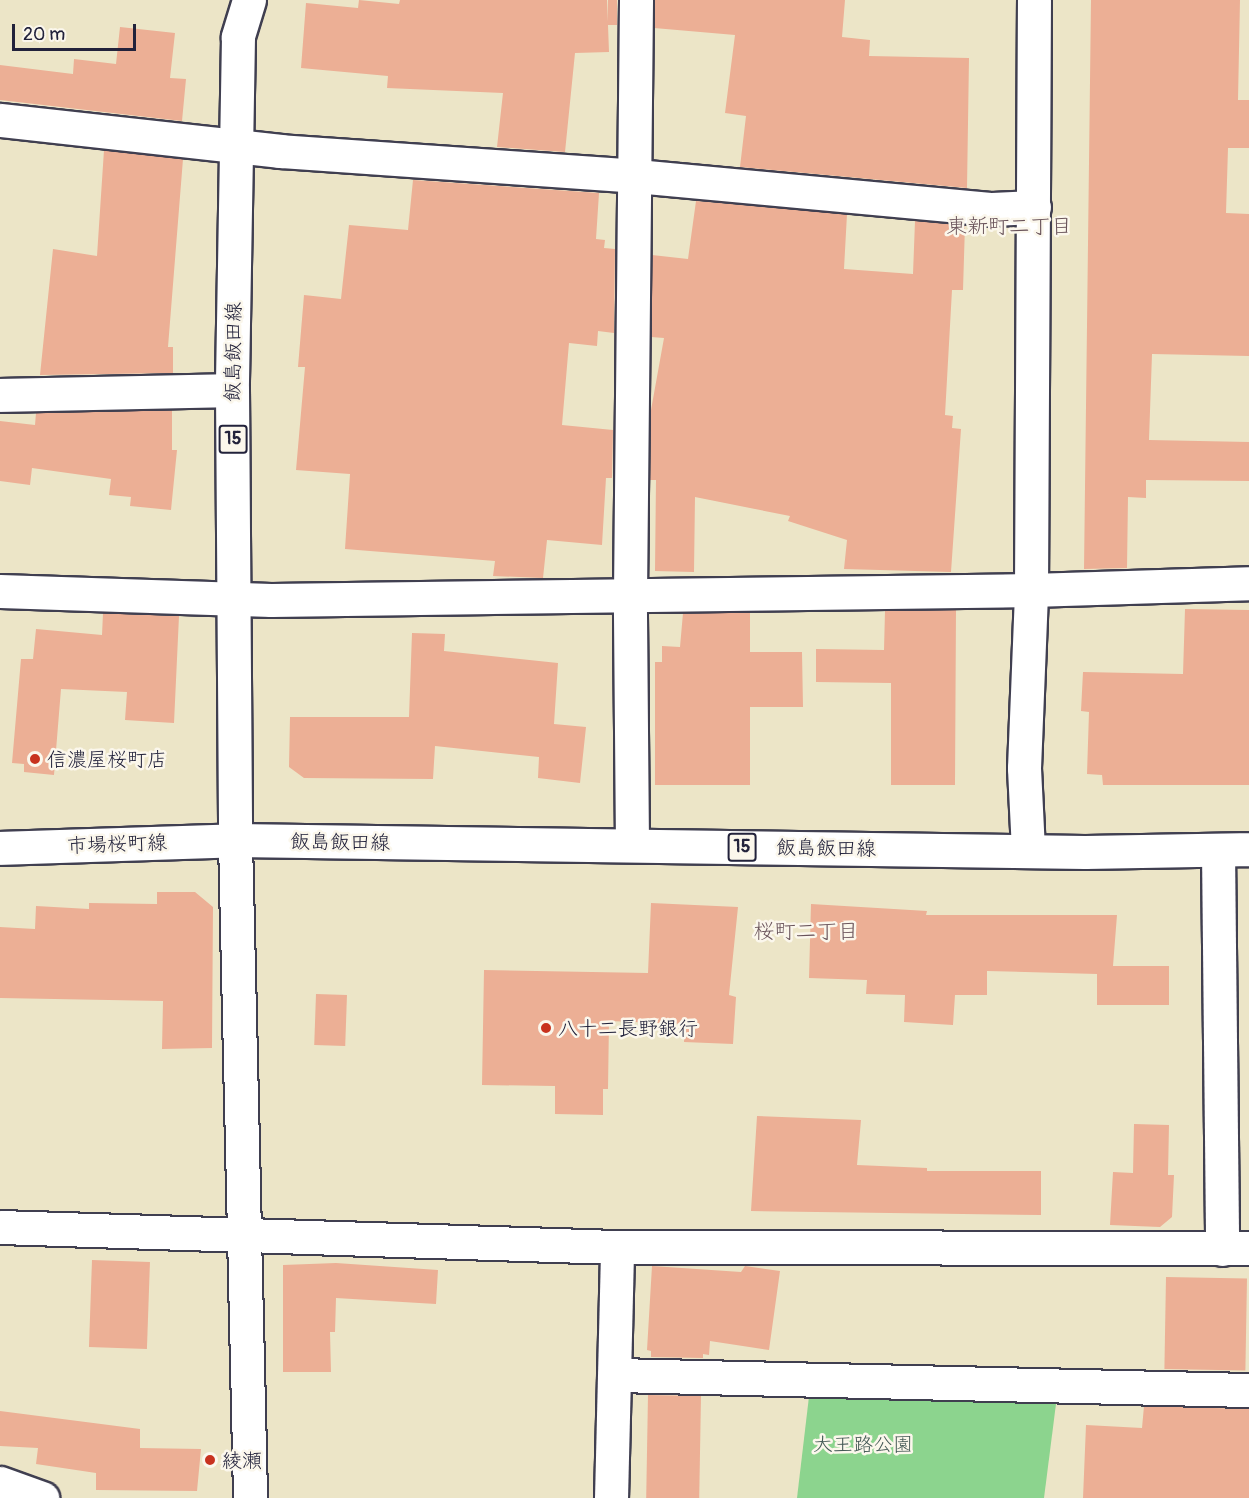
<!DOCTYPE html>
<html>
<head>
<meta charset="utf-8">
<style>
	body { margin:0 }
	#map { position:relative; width:1249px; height:1498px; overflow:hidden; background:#ece5c7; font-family:Pangolin,"Klee One",sans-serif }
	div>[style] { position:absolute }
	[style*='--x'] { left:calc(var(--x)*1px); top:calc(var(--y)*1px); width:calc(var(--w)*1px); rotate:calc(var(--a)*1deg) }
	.green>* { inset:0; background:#8cd48e }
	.building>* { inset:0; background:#ecaf95; transform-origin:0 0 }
	.roads { filter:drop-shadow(2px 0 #403f50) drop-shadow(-2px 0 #403f50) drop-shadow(0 2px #403f50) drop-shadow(0 -2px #403f50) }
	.minor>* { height:33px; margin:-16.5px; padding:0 16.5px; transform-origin:16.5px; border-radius:16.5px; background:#fff }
	.tertiary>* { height:33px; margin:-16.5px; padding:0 16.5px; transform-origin:16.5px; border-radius:16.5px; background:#fff }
	.secondary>* { height:33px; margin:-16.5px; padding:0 16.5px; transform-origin:16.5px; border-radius:16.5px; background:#fff }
	.primary>* { height:33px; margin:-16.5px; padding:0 16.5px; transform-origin:16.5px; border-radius:16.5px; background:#fff }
	.dots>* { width:16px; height:16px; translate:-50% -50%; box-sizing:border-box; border:3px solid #fbf7ec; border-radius:50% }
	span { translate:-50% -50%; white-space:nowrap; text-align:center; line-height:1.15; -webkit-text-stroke:5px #fbf7ec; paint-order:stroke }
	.shield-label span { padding:2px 4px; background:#fbf7ec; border:2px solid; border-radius:4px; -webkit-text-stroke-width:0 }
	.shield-label { font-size:18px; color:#22223b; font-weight:700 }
	.street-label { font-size:20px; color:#22223b }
	.poi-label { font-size:20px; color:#22223b }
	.left { translate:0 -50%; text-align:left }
	.park-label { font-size:20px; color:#425754 }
	.neighbourhood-label { font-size:21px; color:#69535a }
	.scale { position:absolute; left:12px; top:24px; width:124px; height:27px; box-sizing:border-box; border:3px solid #22223b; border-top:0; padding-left:8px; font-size:18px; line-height:21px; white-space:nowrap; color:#22223b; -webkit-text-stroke:4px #fbf7ec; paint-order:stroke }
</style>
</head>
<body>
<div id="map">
	<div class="green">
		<i style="clip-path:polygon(810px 1388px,1057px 1396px,1044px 1498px,797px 1498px)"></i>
	</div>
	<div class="building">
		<i style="clip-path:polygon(359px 0,399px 4px,400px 0,607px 0,608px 22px,608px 0,617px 0,617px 25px,608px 25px,609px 52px,575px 53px,565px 152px,497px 147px,503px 93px,387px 88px,388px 76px,301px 68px,306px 3px,358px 8px)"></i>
		<i style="clip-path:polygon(655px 0,845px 0,842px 37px,870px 40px,869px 56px,969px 58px,967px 188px,740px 167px,746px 116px,725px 113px,735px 35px,654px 28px)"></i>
		<i style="clip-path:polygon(1091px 0,1240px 0,1238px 100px,1249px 100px,1249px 148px,1228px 148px,1226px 213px,1249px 214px,1249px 356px,1152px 354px,1149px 440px,1249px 442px,1249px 481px,1146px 480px,1146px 498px,1128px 497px,1127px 568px,1084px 569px)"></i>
		<i style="clip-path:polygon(120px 27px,175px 33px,170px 78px,186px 79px,182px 121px,0 100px,0 65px,73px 74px,74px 59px,116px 64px)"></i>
		<i style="clip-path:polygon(104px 150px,183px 159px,168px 347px,173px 347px,173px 373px,40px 375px,53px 249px,97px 256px)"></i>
		<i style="clip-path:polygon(413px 180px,599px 193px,596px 239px,605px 240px,604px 248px,615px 249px,614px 333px,598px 331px,597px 346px,569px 343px,562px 425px,613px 430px,612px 478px,606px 478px,602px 545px,547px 540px,543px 578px,493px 576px,495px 561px,345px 549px,350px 474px,296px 470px,305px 367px,298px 367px,304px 295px,341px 299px,349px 225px,408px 230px)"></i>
		<i style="clip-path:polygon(696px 201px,847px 214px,844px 269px,913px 274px,915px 221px,965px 225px,963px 290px,952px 290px,945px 415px,953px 416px,952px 428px,961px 429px,951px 572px,844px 569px,847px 540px,788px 521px,790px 516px,695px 497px,694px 572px,655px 571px,656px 480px,650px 480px,651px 410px,664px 338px,651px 337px,652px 255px,688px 259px)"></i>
		<i style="clip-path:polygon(172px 410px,172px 450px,177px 450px,171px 510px,130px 506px,131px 497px,109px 495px,111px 479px,32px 468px,30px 485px,0 481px,0 421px,35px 425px,36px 413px)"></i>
		<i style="clip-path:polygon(1185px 609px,1249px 610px,1249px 785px,1103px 785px,1102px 775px,1087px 774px,1089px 712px,1081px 711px,1083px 672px,1183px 674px)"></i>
		<i style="clip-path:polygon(956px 610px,955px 785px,891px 785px,891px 683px,816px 682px,816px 649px,884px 650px,885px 611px)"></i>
		<i style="clip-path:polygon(750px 612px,750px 652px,802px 652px,803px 707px,750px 707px,750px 785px,655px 785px,655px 662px,662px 662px,662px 646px,680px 647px,683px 613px)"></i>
		<i style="clip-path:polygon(103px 613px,179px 616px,174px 723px,125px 720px,127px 692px,61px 689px,54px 775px,24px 772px,24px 764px,12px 763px,21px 659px,33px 659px,36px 629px,102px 635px)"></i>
		<i style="clip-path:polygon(412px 633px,445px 634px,444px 651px,558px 663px,554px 724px,586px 727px,580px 783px,538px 778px,539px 757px,435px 746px,433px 779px,304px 778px,289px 767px,290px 717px,409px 717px)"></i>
		<i style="clip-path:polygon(157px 892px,195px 892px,213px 907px,212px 1048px,162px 1049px,163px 1001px,0 998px,0 927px,35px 929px,36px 906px,89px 909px,89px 903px,157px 904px)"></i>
		<i style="clip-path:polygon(651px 903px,738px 907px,729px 995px,736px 997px,733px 1044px,684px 1042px,685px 1024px,609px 1021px,608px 1089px,603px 1089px,603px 1115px,555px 1114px,555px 1086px,482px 1085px,484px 970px,648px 973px)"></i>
		<i style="clip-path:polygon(811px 904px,927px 911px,926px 915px,1117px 915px,1113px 966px,1169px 966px,1169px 1005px,1097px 1005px,1097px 974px,987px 971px,987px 995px,955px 995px,953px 1025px,904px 1022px,905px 995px,866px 994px,867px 980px,809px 978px)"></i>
		<i style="left:316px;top:994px;width:31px;height:51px;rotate:2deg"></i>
		<i style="clip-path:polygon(757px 1116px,861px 1120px,857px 1165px,927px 1168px,927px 1171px,1041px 1171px,1041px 1215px,751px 1211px)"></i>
		<i style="clip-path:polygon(1134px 1124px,1169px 1125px,1168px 1175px,1174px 1175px,1172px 1217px,1160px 1227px,1110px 1225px,1113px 1172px,1133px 1173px)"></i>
		<i style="left:92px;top:1260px;width:58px;height:87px;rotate:2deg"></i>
		<i style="clip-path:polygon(336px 1263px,438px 1270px,436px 1304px,336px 1298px,335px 1332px,330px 1332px,331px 1372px,283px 1372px,283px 1265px)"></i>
		<i style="clip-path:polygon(652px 1266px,741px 1272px,745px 1266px,780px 1271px,769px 1350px,710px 1341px,709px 1355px,703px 1354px,703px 1358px,651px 1357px,651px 1351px,647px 1350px)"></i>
		<i style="left:1166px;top:1277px;width:81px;height:92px;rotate:1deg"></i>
		<i style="left:648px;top:1395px;width:53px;height:103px;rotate:1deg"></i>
		<i style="clip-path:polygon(1144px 1406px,1249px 1409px,1249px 1498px,1083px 1498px,1086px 1425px,1142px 1428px)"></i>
		<i style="clip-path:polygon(0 1411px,140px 1429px,140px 1448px,201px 1449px,197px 1491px,96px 1490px,96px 1473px,36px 1464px,38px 1448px,0 1446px)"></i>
	</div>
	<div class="roads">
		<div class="minor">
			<i style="--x:0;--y:120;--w:282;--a:6.3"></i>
			<i style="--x:280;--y:151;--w:357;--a:4"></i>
			<i style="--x:636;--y:176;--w:358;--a:5.3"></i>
			<i style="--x:992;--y:209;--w:42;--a:-2.7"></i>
			<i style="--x:0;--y:395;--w:232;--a:-1.2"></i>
			<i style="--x:0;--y:591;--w:271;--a:1.9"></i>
			<i style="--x:271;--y:600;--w:760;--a:-0.75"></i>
			<i style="--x:1031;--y:590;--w:218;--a:-1.8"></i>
			<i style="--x:235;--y:840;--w:658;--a:88.69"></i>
			<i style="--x:632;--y:845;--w:251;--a:-90.5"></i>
			<i style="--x:630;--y:594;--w:594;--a:-89.42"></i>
			<i style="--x:1218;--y:850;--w:399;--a:89.4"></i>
			<i style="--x:0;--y:1227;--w:617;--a:1.86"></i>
			<i style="--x:617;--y:1247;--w:632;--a:0.09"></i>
			<i style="--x:616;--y:1375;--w:633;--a:1.36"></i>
			<i style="--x:0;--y:1483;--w:45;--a:19.7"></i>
			<i style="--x:611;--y:1498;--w:251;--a:-88.6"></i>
		</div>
		<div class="tertiary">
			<i style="--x:1028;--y:850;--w:82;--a:-92.8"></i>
			<i style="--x:1024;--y:768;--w:178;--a:-87.7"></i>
			<i style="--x:1031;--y:590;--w:590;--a:-89.71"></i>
		</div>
		<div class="secondary">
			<i style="--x:0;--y:848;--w:235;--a:-1.9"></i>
		</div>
		<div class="primary">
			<i style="--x:249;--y:0;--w:39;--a:107"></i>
			<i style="--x:238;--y:37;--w:353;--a:91"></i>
			<i style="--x:232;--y:390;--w:450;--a:89.6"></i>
			<i style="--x:235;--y:840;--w:850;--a:0.81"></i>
			<i style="--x:1085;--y:852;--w:164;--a:-1"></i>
		</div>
	</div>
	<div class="dots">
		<i style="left:35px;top:759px;background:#c8321e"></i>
		<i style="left:546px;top:1028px;background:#c8321e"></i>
		<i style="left:210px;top:1460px;background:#c8321e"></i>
	</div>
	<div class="shield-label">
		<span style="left:233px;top:439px">15</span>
		<span style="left:742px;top:847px">15</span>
	</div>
	<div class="street-label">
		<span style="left:233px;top:352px;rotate:-89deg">飯島飯田線</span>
		<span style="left:340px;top:842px;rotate:1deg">飯島飯田線</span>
		<span style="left:117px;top:844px;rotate:-2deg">市場桜町線</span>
		<span style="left:826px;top:848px;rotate:1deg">飯島飯田線</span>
	</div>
	<div class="poi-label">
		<span class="left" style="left:47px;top:759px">信濃屋桜町店</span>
		<span class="left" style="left:558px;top:1028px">八十二長野銀行</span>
		<span class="left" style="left:222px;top:1460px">綾瀬</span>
	</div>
	<div class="park-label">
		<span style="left:863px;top:1444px">大王路公園</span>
	</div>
	<div class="neighbourhood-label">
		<span style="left:1009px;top:227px">東新町二丁目</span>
		<span style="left:806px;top:932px">桜町二丁目</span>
	</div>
	<div class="scale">20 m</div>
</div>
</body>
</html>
